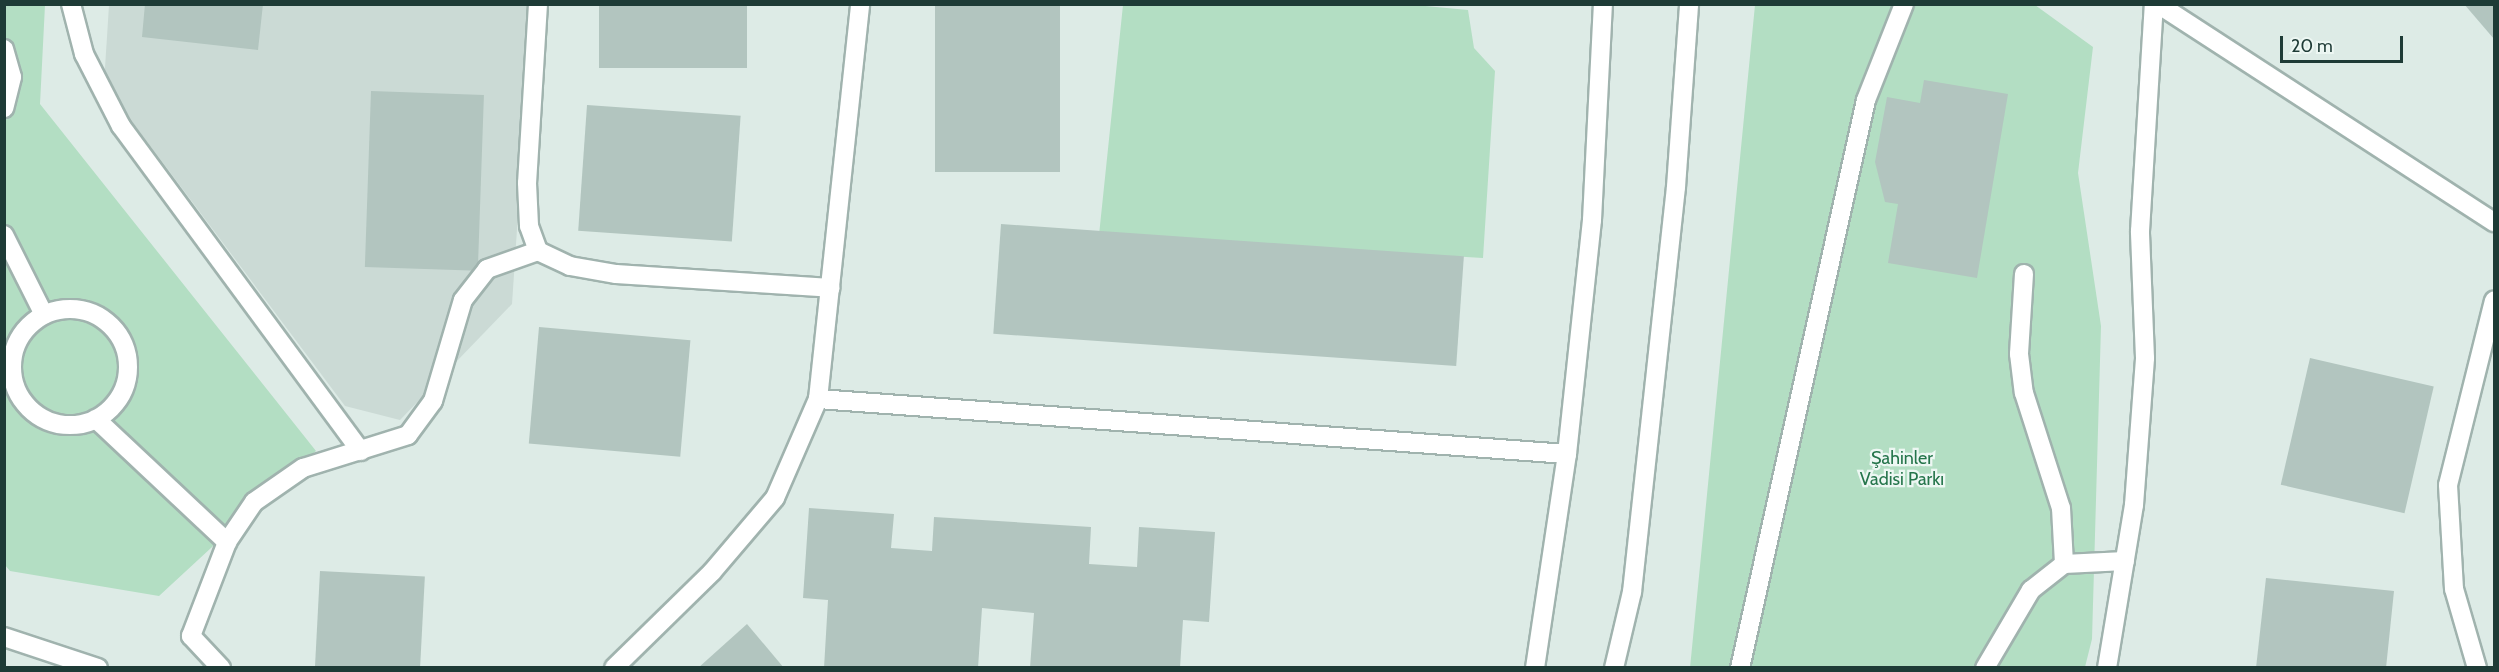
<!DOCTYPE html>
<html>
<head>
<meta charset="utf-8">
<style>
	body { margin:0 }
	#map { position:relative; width:2499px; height:672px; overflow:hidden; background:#ddebe6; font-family:Cabin,sans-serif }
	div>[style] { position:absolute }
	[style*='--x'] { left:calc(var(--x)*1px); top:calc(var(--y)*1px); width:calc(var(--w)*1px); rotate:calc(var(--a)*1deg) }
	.built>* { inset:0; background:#cbdad5 }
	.green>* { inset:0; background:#b3dec3 }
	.building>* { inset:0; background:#b2c5bf; transform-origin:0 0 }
	.roads { filter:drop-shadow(2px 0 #a0b3ae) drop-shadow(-2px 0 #a0b3ae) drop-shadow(0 2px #a0b3ae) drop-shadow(0 -2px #a0b3ae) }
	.minor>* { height:18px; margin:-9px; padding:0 9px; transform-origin:9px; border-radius:9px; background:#fff }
	.minor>.ring { margin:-9px; padding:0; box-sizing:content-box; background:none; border:18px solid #fff; border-radius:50% }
	span { translate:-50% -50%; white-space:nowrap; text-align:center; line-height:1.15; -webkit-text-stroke:4.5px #edf7f3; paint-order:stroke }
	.park-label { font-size:18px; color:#25754b }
	.frame { position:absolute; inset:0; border:6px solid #1e3b36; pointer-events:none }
	.scale { position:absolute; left:2280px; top:36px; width:123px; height:27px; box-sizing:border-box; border:3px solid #1e3b36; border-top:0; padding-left:8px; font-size:18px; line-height:21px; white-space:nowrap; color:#1e3b36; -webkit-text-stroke:4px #edf7f3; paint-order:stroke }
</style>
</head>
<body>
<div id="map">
	<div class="built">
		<i style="clip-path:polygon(109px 5px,532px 5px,512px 304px,400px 420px,345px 406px,104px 84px)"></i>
	</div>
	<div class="green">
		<i style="clip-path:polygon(1404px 4px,1468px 10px,1474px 48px,1495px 71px,1483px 258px,1099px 235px,1123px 5px)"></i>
		<i style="clip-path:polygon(5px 5px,45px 5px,40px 104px,316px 451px,159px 596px,10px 571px,5px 565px)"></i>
		<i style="clip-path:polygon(1755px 5px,2035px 5px,2093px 47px,2078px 173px,2101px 326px,2092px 639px,2085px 667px,1690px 668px)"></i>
	</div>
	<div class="building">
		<i style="clip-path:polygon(145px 4px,263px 4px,258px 50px,142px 37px)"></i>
		<i style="left:599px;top:4px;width:148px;height:64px"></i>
		<i style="left:935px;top:4px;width:125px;height:168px"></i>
		<i style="clip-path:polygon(2464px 4px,2494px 4px,2494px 39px)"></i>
		<i style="clip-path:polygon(1924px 80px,2008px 94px,1977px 278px,1888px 263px,1898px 204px,1885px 202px,1875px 162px,1887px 97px,1920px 103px)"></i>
		<i style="left:371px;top:91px;width:113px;height:176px;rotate:2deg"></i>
		<i style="left:587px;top:105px;width:154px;height:126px;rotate:4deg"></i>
		<i style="left:1001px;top:224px;width:464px;height:110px;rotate:4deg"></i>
		<i style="left:539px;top:327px;width:152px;height:117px;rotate:5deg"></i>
		<i style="left:2310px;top:358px;width:127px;height:130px;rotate:13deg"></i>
		<i style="clip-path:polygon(809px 508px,894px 514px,891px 548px,932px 551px,934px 517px,1091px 527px,1089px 564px,1137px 567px,1139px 527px,1215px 532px,1209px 622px,1183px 620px,1180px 668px,1030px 668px,1034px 613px,982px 608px,978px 668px,824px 668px,828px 600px,803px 598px)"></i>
		<i style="left:320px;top:571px;width:105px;height:97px;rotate:3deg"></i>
		<i style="clip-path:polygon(2266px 578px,2394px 591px,2386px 668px,2256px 668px)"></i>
		<i style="clip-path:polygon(747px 624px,784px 668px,698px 668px)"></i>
	</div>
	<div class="roads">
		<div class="minor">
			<i style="--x:71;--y:4;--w:52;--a:75.4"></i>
			<i style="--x:84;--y:54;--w:81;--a:62.8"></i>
			<i style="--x:121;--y:126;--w:404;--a:53.6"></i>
			<i style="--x:538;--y:4;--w:179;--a:93.5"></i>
			<i style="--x:527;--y:183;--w:43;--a:87.3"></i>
			<i style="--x:529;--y:226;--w:27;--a:70"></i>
			<i style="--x:538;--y:251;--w:35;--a:25"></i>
			<i style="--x:570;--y:266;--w:47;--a:9.9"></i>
			<i style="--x:616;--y:274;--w:215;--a:3.7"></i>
			<i style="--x:2158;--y:4;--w:401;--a:33"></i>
			<i style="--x:4;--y:49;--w:29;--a:74"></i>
			<i style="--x:12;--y:77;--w:32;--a:104"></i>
			<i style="--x:4;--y:235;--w:89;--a:63.4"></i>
			<i style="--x:2024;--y:274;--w:80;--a:93.6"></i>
			<i style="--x:2019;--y:354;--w:39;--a:83"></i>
			<i style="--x:2024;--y:393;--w:121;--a:72.2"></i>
			<i style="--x:2061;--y:508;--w:56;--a:86.9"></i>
			<i class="ring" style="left:12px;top:309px;width:98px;height:98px"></i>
			<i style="--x:818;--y:399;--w:751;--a:4.2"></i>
			<i style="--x:96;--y:419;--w:180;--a:43.2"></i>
			<i style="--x:4;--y:637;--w:99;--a:18.3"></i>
			<i style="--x:221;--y:668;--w:44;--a:-133.2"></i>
			<i style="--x:191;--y:636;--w:101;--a:-69"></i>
			<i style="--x:227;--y:542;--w:48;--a:-56"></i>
			<i style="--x:254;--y:502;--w:60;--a:-34.8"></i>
			<i style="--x:303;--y:468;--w:110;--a:-17.4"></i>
			<i style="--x:408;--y:435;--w:42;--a:-53.7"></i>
			<i style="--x:433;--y:401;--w:105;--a:-73.5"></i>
			<i style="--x:463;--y:300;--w:39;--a:-52"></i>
			<i style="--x:487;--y:269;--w:54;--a:-19.4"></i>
			<i style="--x:614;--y:668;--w:137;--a:-44.4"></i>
			<i style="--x:712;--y:572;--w:97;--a:-49.6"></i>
			<i style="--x:775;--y:498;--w:108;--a:-66.5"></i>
			<i style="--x:818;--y:399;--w:397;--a:-83.9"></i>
			<i style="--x:1535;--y:668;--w:216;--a:-81.5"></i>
			<i style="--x:1567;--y:454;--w:235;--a:-83.9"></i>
			<i style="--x:1592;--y:220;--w:216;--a:-87.1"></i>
			<i style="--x:1614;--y:668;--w:78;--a:-76.7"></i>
			<i style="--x:1632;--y:592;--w:407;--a:-83.8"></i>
			<i style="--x:1676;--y:187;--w:183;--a:-85.9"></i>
			<i style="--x:1740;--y:668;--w:582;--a:-77.49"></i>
			<i style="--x:1866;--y:100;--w:103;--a:-68.4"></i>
			<i style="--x:1985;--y:668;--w:91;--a:-59.5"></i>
			<i style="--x:2031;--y:590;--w:42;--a:-38.2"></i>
			<i style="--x:2064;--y:564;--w:61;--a:-2.8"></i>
			<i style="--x:2107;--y:668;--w:165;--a:-80.6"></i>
			<i style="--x:2134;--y:505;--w:147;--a:-85.7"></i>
			<i style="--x:2145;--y:358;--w:127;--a:-92.3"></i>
			<i style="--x:2140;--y:231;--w:227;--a:-86.5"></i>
			<i style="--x:2477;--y:668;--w:82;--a:-106.2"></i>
			<i style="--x:2454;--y:589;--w:104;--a:-93.3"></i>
			<i style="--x:2448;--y:485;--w:190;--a:-76"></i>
		</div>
	</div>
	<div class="park-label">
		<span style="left:1902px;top:469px">Şahinler<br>Vadisi Parkı</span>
	</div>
	<div class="frame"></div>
	<div class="scale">20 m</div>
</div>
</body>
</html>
